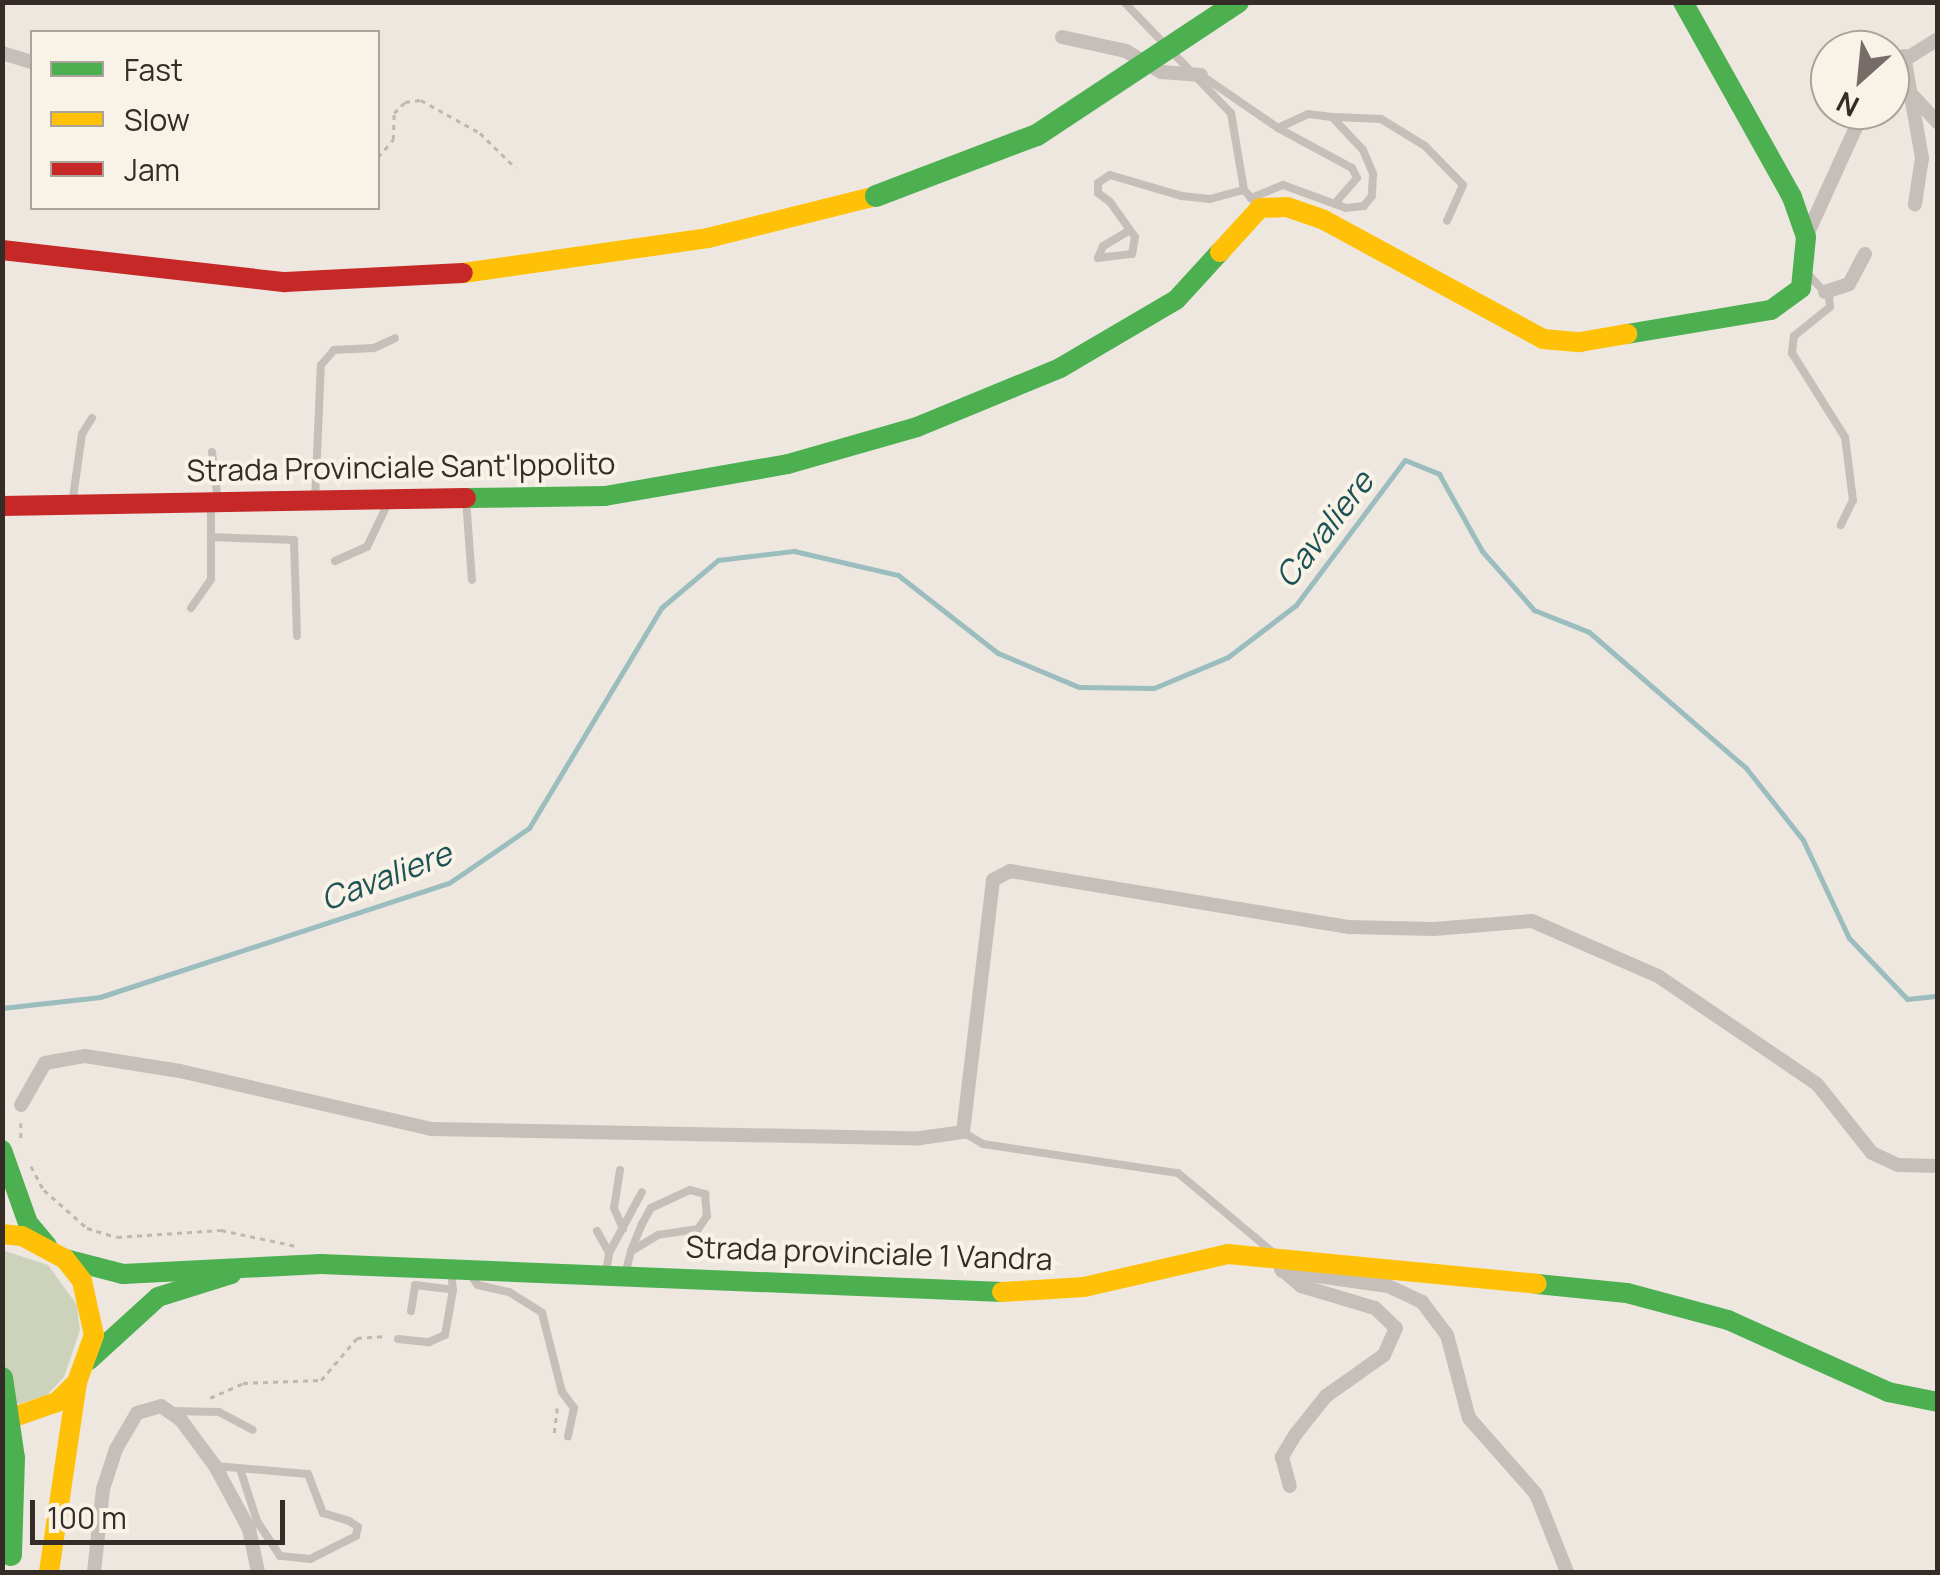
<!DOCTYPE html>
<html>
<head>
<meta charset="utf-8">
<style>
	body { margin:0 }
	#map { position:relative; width:1940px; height:1575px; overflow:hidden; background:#ede7e0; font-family:Manrope,sans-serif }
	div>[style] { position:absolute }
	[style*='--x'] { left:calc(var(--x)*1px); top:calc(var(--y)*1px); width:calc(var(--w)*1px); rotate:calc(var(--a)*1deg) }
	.green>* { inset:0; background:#cdd2ba }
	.stream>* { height:5px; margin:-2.5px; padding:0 2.5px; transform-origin:2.5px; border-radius:2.5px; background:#9cbdbe }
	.path>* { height:2.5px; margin-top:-1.25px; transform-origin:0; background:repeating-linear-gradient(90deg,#beb8b2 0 5px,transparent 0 10px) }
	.lane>* { height:8px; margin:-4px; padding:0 4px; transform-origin:4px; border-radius:4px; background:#c6bfb9 }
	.street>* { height:14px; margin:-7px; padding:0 7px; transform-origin:7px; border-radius:7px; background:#c6bfb9 }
	.fast>* { height:20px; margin:-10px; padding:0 10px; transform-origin:10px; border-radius:10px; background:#4caf50 }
	.slow>* { height:20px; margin:-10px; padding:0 10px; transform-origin:10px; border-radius:10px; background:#ffc107 }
	.jam>* { height:20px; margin:-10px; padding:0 10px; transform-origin:10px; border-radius:10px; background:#c62828 }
	.fast-bridge>* { height:22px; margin:-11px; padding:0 11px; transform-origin:11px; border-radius:11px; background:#4caf50 }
	span { translate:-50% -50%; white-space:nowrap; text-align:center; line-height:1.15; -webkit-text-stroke:8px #f9f2e7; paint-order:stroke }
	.street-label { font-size:30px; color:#362c27 }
	.water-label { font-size:32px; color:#1d5257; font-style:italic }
	.frame { position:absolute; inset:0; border:5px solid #362c27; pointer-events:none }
	.legend { position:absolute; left:30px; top:30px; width:350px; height:180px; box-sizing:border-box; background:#f9f2e7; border:2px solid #aba39a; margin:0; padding:12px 18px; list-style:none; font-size:30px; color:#362c27 }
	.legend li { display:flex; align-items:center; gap:20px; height:50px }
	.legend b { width:50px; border:2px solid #aba39a }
	.north { position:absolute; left:1810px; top:30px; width:100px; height:100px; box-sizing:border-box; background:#f9f2e7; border:2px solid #aba39a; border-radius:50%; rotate:207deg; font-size:28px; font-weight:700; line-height:40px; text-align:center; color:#362c27 }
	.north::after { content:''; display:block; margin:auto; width:35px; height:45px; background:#766d68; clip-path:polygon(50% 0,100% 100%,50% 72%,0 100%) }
	.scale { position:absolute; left:30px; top:1500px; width:255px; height:45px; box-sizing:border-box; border:5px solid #362c27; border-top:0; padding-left:12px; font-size:30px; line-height:35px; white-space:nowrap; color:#362c27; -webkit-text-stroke:8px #f9f2e7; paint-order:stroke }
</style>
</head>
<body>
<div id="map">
	<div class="green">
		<i style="clip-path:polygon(2px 1250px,48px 1265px,77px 1305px,80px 1330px,64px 1377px,47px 1395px,2px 1409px)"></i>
	</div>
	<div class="stream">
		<i style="--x:2;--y:1008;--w:99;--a:-6.4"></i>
		<i style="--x:100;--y:997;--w:367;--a:-18.1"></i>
		<i style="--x:449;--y:883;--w:97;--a:-34.5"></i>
		<i style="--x:529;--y:828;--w:257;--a:-59"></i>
		<i style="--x:661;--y:608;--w:75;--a:-40.1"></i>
		<i style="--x:718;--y:560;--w:77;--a:-6.8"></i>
		<i style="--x:794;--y:551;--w:107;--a:13"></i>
		<i style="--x:898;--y:575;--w:127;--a:38"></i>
		<i style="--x:998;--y:653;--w:88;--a:22.8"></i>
		<i style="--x:1079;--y:687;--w:75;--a:0.8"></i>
		<i style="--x:1154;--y:688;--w:80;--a:-22.7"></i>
		<i style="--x:1228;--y:657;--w:86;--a:-37.4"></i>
		<i style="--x:1296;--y:605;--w:181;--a:-53.1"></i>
		<i style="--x:1405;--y:460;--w:37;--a:22"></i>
		<i style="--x:1439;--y:474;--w:88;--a:60.8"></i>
		<i style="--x:1482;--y:551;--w:79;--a:48.6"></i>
		<i style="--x:1534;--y:610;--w:59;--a:21.8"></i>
		<i style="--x:1589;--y:632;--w:208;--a:40.9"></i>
		<i style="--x:1746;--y:768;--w:92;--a:51.6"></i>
		<i style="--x:1803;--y:840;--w:108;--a:64.9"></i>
		<i style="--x:1849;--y:938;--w:84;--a:46.4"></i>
		<i style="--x:1907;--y:999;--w:31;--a:-6"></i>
	</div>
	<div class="path">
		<i style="--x:378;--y:157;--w:23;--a:-49"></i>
		<i style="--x:393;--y:140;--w:27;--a:-88"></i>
		<i style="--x:394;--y:113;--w:16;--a:-45"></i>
		<i style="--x:405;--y:102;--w:16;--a:-7"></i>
		<i style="--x:421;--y:100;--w:68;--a:29.2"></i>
		<i style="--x:480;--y:133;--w:50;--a:44.2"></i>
		<i style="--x:21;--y:1123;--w:17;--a:90"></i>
		<i style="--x:31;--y:1166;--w:27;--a:62"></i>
		<i style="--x:44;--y:1190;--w:57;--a:41.5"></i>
		<i style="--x:87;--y:1228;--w:31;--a:17"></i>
		<i style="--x:117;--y:1237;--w:104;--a:-3.9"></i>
		<i style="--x:221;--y:1230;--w:77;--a:12"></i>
		<i style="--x:210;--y:1398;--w:36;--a:-24"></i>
		<i style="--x:243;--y:1383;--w:78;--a:-2.2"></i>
		<i style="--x:321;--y:1380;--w:55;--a:-49.4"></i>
		<i style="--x:357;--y:1338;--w:30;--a:-4"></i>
		<i style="--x:554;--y:1433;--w:25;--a:-83"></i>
	</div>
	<div class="lane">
		<i style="--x:1124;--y:2;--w:154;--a:46.1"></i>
		<i style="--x:1231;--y:113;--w:78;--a:80.4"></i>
		<i style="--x:1201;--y:75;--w:93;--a:34.5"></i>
		<i style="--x:1278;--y:128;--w:33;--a:-25"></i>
		<i style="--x:1308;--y:114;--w:24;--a:7"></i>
		<i style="--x:1332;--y:117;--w:45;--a:46.8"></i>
		<i style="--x:1363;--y:150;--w:26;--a:67"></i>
		<i style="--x:1373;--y:174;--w:22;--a:93"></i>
		<i style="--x:1372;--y:196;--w:13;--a:129"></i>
		<i style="--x:1364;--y:206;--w:18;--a:174"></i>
		<i style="--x:1346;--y:208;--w:67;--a:-159.9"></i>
		<i style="--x:1283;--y:185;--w:35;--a:158"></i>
		<i style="--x:1336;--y:117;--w:45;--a:2.5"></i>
		<i style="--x:1381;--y:119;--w:52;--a:31.5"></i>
		<i style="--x:1425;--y:146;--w:54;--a:45.7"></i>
		<i style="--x:1463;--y:185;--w:39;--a:114"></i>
		<i style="--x:1278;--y:128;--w:84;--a:28.4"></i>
		<i style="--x:1352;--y:168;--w:11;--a:63"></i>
		<i style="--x:1357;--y:178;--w:33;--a:131"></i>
		<i style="--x:1130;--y:230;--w:31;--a:149"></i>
		<i style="--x:1103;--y:246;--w:13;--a:113"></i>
		<i style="--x:1098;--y:258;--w:34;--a:-7"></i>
		<i style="--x:1132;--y:254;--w:17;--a:-80"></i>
		<i style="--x:1135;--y:237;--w:43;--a:-125.5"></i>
		<i style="--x:1110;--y:202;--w:15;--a:-143"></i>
		<i style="--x:1098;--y:193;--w:10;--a:-90"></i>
		<i style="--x:1098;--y:183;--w:14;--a:-34"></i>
		<i style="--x:1110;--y:175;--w:75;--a:16.3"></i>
		<i style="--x:1182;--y:196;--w:28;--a:6"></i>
		<i style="--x:1210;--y:199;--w:35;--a:-15"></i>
		<i style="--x:1244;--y:190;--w:15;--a:48"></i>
		<i style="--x:1806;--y:272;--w:34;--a:47"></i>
		<i style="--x:1829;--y:297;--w:10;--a:84"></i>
		<i style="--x:1830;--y:307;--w:46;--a:141.1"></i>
		<i style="--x:1794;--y:336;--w:17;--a:97"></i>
		<i style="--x:1792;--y:353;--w:99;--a:57.8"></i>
		<i style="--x:1845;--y:437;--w:64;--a:82.8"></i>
		<i style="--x:1853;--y:500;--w:28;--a:116"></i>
		<i style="--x:212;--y:452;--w:50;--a:83.2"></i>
		<i style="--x:466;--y:499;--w:81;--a:85.8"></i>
		<i style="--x:315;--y:500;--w:135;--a:-87.5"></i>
		<i style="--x:321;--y:365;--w:20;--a:-49"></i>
		<i style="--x:334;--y:350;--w:40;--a:-2.9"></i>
		<i style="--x:374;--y:348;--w:23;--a:-25"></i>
		<i style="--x:72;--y:505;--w:72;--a:-82"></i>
		<i style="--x:82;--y:434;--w:19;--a:-58"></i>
		<i style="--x:211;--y:537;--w:83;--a:2.1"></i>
		<i style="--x:294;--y:540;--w:96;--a:88.2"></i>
		<i style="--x:335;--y:561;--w:35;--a:-24"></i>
		<i style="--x:367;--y:547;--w:49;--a:-64.5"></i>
		<i style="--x:191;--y:608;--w:35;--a:-55"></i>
		<i style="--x:211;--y:579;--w:73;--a:-90"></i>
		<i style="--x:963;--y:1132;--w:23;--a:31"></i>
		<i style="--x:983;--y:1144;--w:197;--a:8.5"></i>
		<i style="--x:1178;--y:1173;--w:128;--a:39.9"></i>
		<i style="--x:620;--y:1170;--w:38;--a:99"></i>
		<i style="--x:614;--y:1208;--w:23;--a:67"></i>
		<i style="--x:597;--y:1231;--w:25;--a:61"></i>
		<i style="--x:469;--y:1273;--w:15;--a:53"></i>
		<i style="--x:478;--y:1285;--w:32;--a:13"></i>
		<i style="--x:509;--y:1292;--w:39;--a:32"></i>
		<i style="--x:542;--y:1313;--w:81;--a:75.8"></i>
		<i style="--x:562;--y:1392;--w:20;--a:53"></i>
		<i style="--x:574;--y:1408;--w:29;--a:102"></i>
		<i style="--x:606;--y:1273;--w:20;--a:-81"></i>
		<i style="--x:609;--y:1253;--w:69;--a:-61.6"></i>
		<i style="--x:625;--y:1275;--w:25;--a:-76"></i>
		<i style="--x:631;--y:1251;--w:29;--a:-68"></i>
		<i style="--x:642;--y:1224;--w:18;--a:-61"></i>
		<i style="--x:651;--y:1208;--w:43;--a:-24.8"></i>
		<i style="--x:690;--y:1190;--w:16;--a:15"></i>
		<i style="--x:705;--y:1194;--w:22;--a:85"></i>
		<i style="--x:707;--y:1216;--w:16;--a:125"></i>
		<i style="--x:698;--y:1229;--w:40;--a:171.5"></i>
		<i style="--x:658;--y:1235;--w:31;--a:149"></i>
		<i style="--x:411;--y:1311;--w:26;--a:-81"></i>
		<i style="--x:415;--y:1285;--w:38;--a:7"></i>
		<i style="--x:453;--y:1290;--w:18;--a:-96"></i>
		<i style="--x:398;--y:1339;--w:31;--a:6"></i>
		<i style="--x:429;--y:1342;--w:17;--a:-24"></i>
		<i style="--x:445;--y:1335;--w:46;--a:-79.9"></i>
		<i style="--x:172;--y:1411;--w:47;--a:1.2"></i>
		<i style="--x:219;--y:1412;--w:38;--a:28"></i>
		<i style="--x:215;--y:1466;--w:93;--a:4.9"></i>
		<i style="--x:308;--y:1474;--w:42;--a:69"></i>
		<i style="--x:323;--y:1513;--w:27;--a:17"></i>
		<i style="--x:349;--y:1521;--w:11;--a:34"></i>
		<i style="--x:358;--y:1527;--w:9;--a:103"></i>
		<i style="--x:356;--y:1536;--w:51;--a:153.4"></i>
		<i style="--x:310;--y:1559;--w:30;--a:-174"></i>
		<i style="--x:280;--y:1556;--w:42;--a:-123.3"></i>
		<i style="--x:257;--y:1521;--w:52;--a:-108.1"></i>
	</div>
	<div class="street">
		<i style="--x:1062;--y:37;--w:66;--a:12.3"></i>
		<i style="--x:1126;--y:51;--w:41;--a:31"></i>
		<i style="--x:1161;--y:72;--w:40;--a:4.3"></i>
		<i style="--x:2;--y:53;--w:31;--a:17"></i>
		<i style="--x:1904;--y:56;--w:104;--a:80"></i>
		<i style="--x:1922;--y:158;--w:47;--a:98.7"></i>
		<i style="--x:1890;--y:69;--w:57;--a:-32"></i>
		<i style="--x:1913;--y:96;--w:37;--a:47"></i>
		<i style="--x:1806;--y:237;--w:140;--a:-65.5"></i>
		<i style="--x:1825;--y:292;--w:25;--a:-18"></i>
		<i style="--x:1849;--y:284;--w:34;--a:-62"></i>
		<i style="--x:21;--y:1105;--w:48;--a:-60.3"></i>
		<i style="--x:45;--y:1063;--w:41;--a:-9.9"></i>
		<i style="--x:85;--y:1056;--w:96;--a:9"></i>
		<i style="--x:180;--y:1071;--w:258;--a:13"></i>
		<i style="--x:431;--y:1129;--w:489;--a:1.1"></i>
		<i style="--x:920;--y:1138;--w:43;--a:-7.9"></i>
		<i style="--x:963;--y:1132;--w:254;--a:-83.2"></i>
		<i style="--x:993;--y:880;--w:19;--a:-28"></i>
		<i style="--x:1010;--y:871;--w:344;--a:9.4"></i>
		<i style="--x:1349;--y:927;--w:85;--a:1.3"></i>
		<i style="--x:1434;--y:929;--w:98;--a:-4.7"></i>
		<i style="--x:1532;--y:921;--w:137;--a:23.6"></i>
		<i style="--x:1658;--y:976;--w:192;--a:34.2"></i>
		<i style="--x:1817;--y:1084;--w:88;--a:51.4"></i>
		<i style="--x:1872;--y:1153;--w:29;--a:25"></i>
		<i style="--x:1898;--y:1165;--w:40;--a:1.4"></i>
		<i style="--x:1281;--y:1269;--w:26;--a:40"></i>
		<i style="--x:1301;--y:1286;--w:77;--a:16.6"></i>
		<i style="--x:1375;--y:1308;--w:29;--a:44"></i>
		<i style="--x:1396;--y:1328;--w:30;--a:114"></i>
		<i style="--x:1384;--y:1355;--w:71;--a:144.7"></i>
		<i style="--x:1326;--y:1396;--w:50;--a:128.5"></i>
		<i style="--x:1295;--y:1435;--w:26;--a:121"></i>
		<i style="--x:1282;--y:1457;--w:30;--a:75"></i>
		<i style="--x:1282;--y:1271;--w:107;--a:8.1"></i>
		<i style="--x:1388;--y:1286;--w:38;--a:25"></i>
		<i style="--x:1422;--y:1302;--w:41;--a:52.9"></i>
		<i style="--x:1447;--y:1335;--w:86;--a:75.2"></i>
		<i style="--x:1469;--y:1418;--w:101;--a:48.6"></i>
		<i style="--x:1536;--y:1494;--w:84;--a:68.3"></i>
		<i style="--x:94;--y:1572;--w:83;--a:-83.8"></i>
		<i style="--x:103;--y:1489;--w:42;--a:-72"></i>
		<i style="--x:116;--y:1449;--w:42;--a:-59.7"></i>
		<i style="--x:137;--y:1413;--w:25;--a:-16"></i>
		<i style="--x:161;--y:1406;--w:24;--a:35"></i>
		<i style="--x:181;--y:1420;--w:57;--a:53.5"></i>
		<i style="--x:215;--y:1466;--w:72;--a:61.6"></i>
		<i style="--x:249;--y:1529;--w:44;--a:78.2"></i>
	</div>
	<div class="fast">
		<i style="--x:1627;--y:334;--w:146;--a:-9.5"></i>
		<i style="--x:1771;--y:310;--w:37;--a:-36"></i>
		<i style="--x:1801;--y:288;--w:51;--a:-84.4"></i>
		<i style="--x:1806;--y:237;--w:42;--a:-109.3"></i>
		<i style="--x:1792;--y:197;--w:223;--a:-119.2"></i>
		<i style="--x:466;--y:498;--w:139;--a:-0.8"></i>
		<i style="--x:605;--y:496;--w:186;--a:-9.9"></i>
		<i style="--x:788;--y:464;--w:134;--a:-16"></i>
		<i style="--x:917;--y:427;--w:155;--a:-22.4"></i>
		<i style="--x:1060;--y:368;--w:134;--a:-30.4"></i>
		<i style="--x:1176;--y:300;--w:65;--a:-47.5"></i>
		<i style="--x:2;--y:1150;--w:77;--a:70.4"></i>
		<i style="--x:28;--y:1223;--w:30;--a:50"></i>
		<i style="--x:65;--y:1259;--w:60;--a:14.5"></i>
		<i style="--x:123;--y:1274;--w:198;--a:-2.9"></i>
		<i style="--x:321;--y:1264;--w:682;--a:2.35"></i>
		<i style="--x:1537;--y:1284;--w:90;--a:5.7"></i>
		<i style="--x:1627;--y:1293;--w:105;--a:15"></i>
		<i style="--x:1728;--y:1320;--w:175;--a:24.2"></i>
		<i style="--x:1888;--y:1392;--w:51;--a:11.3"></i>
		<i style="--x:89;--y:1360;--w:93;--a:-42.4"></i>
		<i style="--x:158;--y:1297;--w:77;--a:-17.5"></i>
	</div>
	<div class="slow">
		<i style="--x:1220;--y:252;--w:59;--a:-47.7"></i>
		<i style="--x:1260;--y:208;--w:27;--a:-2"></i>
		<i style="--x:1287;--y:207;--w:39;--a:19"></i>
		<i style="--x:1324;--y:220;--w:249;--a:28.5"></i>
		<i style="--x:1543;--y:339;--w:37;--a:5"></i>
		<i style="--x:1580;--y:342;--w:48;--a:-9.7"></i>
		<i style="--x:463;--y:273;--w:247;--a:-8.1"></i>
		<i style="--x:708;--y:238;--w:173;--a:-14"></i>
		<i style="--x:2;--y:1234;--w:20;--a:6"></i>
		<i style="--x:22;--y:1236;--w:49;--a:28.1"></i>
		<i style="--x:65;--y:1259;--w:28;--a:52"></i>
		<i style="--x:82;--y:1281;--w:55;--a:77.5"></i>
		<i style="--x:94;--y:1335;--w:50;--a:109.9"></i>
		<i style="--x:77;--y:1382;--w:28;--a:135"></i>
		<i style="--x:57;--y:1402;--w:58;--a:160.9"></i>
		<i style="--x:1002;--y:1292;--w:82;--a:-3.5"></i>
		<i style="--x:1084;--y:1287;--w:148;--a:-12.9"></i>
		<i style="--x:1228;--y:1254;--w:310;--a:5.5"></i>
		<i style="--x:49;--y:1572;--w:192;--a:-81.6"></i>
	</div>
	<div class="jam">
		<i style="--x:2;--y:250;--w:285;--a:6.5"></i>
		<i style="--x:285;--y:282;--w:178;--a:-2.9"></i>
		<i style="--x:2;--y:506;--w:464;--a:-1"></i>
	</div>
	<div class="fast-bridge">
		<i style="--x:876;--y:196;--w:172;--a:-20.8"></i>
		<i style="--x:1037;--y:135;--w:241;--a:-33.5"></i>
		<i style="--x:2;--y:1378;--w:81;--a:81.5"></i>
		<i style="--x:14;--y:1458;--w:97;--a:91.8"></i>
	</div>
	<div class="street-label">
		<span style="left:401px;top:467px;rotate:-1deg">Strada Provinciale Sant'Ippolito</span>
		<span style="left:869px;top:1253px;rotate:2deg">Strada provinciale 1 Vandra</span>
	</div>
	<div class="water-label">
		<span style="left:1324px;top:529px;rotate:-52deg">Cavaliere</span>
		<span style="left:386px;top:876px;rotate:-21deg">Cavaliere</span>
	</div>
	<div class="frame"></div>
	<ul class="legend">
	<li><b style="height:12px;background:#4caf50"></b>Fast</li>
	<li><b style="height:12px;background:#ffc107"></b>Slow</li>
	<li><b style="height:12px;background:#c62828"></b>Jam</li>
	</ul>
	<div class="north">N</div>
	<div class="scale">100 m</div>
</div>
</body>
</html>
